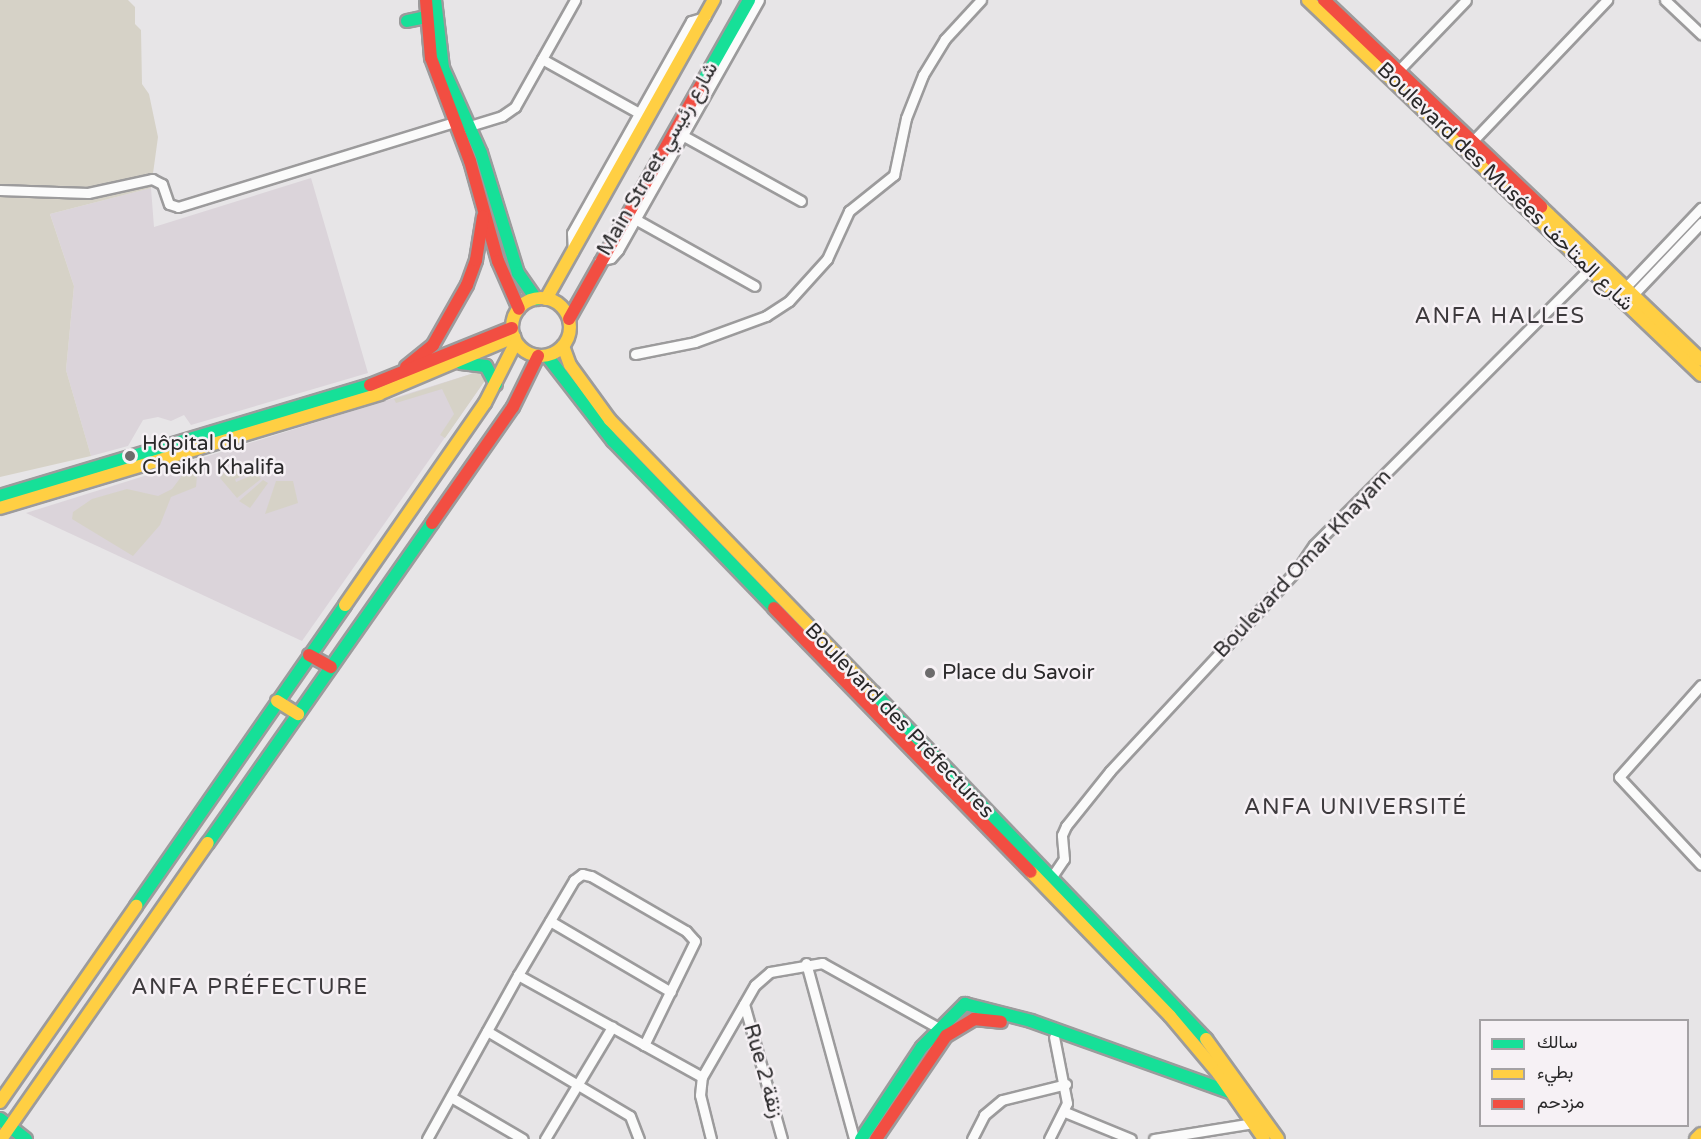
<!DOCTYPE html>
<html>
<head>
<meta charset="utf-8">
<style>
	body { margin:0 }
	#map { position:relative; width:1701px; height:1139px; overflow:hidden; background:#e7e5e7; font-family:"Varela Round",Vazirmatn,sans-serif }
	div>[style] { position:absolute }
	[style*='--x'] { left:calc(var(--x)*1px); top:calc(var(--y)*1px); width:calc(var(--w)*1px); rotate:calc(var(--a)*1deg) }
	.built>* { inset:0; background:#dbd4da }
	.green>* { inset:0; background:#d6d2c7 }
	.roads { filter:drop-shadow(2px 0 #9c9b9c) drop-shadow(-2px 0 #9c9b9c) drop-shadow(0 2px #9c9b9c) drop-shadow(0 -2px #9c9b9c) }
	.street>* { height:9px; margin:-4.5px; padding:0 4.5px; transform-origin:4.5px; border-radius:4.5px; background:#fbfbfb }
	.fast>* { height:12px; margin:-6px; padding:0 6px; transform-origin:6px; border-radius:6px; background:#16e098 }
	.slow>* { height:12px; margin:-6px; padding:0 6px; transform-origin:6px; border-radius:6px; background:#ffcf43 }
	.slow>.ring { margin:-6px; padding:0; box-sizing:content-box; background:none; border:12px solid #ffcf43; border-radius:50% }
	.jam>* { height:12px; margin:-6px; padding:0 6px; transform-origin:6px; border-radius:6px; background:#f24e42 }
	.dots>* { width:16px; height:16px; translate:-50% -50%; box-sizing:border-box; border:3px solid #f6f1f5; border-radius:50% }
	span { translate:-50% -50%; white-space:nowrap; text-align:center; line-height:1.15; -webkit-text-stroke:5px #f6f1f5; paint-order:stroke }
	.street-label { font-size:21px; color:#2a292a }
	.poi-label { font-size:21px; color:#2a292a }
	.left { translate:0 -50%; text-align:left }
	.neighbourhood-label { font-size:22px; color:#3d3a3d; letter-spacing:1.5px }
	.legend { position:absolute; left:1479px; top:1019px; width:210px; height:108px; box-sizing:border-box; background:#f6f1f5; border:2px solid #a4a1a4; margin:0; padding:8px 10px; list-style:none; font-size:18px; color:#2a292a }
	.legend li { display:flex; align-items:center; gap:12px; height:30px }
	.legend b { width:30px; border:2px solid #a4a1a4 }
</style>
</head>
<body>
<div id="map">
	<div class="built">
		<i style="clip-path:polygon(311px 178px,368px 373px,191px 425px,184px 415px,171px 421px,158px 417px,143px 420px,128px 446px,91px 456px,66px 370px,74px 286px,50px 214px,151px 188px,154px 227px)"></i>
		<i style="clip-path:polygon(477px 372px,486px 379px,302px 641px,26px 513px)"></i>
	</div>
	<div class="green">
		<i style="clip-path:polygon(0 0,128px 0,135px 7px,135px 24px,141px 30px,142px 84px,149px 94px,158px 137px,151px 188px,50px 214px,74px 286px,66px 370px,91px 456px,0 477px)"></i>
		<i style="clip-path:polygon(477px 372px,486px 379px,445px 438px,440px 435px,454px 414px,442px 389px,396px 403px,394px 399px)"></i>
		<i style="clip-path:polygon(246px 461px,254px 461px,256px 471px,235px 479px,236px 482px,257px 473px,261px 479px,237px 498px,220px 478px,226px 470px)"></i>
		<i style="clip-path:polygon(191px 471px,197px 476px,196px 487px,171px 497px,160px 525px,133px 556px,72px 519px,73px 512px,92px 499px,127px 489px,158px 496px,172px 489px,184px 473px)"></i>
		<i style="clip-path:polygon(263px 480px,268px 483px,250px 508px,239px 501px)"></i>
		<i style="clip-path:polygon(276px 481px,293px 481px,298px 503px,265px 514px)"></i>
	</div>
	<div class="roads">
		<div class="street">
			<i style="--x:1665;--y:0;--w:50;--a:43.4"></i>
			<i style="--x:542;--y:59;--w:111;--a:29.1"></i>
			<i style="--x:1398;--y:71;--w:98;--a:-46.2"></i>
			<i style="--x:463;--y:128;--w:41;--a:-17.1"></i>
			<i style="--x:502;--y:116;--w:16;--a:-35"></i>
			<i style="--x:515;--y:107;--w:123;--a:-60.7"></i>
			<i style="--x:682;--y:135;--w:136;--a:29"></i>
			<i style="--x:1468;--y:146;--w:202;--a:-46.4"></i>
			<i style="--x:0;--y:190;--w:88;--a:2"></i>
			<i style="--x:88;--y:193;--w:66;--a:-12.3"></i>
			<i style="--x:152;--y:179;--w:11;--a:27"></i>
			<i style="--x:162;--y:184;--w:21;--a:71"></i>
			<i style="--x:169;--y:204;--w:9;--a:18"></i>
			<i style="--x:178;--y:207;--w:295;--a:-17.1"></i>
			<i style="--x:635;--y:219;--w:137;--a:29.2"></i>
			<i style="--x:573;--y:252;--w:19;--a:-93"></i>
			<i style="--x:572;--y:233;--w:243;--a:-60.7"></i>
			<i style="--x:691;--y:21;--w:15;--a:-16"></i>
			<i style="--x:599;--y:261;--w:12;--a:-14"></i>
			<i style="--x:611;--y:258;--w:11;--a:-49"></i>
			<i style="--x:618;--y:250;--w:287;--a:-60.6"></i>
			<i style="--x:1622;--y:291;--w:115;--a:-46.4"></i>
			<i style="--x:1629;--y:299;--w:105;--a:-46.5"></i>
			<i style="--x:635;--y:354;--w:61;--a:-11.3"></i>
			<i style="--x:695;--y:342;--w:76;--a:-20.1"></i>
			<i style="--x:766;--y:316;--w:27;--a:-33"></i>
			<i style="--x:789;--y:301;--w:57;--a:-47.9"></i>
			<i style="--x:827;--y:259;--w:53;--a:-65.4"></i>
			<i style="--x:849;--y:211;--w:58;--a:-38.7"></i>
			<i style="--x:894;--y:175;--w:58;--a:-78.1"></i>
			<i style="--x:906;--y:118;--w:46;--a:-68.4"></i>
			<i style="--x:923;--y:75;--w:42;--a:-58.6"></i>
			<i style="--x:945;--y:39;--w:53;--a:-47.3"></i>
			<i style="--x:1701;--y:685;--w:123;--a:131.7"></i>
			<i style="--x:1619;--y:777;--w:120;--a:47"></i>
			<i style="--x:1051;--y:878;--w:23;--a:-56"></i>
			<i style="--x:1064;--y:859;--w:24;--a:-95"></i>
			<i style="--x:1062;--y:835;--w:10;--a:-66"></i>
			<i style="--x:1066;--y:826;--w:70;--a:-51.3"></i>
			<i style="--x:1110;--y:771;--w:275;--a:-47.1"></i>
			<i style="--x:1297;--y:570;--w:30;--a:-56"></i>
			<i style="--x:1314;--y:545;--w:390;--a:-45.1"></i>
			<i style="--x:550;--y:921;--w:140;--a:30.4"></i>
			<i style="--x:806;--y:963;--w:182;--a:74.7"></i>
			<i style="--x:518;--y:975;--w:210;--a:29"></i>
			<i style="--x:744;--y:1004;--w:140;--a:74.3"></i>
			<i style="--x:487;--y:1031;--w:166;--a:30.7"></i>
			<i style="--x:630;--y:1116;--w:25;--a:69"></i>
			<i style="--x:451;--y:1097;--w:83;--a:30.3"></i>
			<i style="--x:1065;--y:1112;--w:71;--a:22.2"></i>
			<i style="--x:427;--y:1139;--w:188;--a:-61"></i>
			<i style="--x:518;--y:975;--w:110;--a:-59.5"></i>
			<i style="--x:574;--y:880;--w:10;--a:-37"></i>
			<i style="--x:582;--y:874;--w:9;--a:13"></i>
			<i style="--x:591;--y:876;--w:110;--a:30.1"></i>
			<i style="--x:686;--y:931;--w:13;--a:48"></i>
			<i style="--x:695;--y:941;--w:116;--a:116.1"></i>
			<i style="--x:545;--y:1139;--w:131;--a:-59.1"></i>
			<i style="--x:711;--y:1139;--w:45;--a:-104"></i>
			<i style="--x:700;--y:1095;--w:18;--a:-84"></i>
			<i style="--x:702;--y:1077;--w:106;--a:-60.1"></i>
			<i style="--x:755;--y:985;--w:20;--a:-41"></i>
			<i style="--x:770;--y:972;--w:53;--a:-9.8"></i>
			<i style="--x:822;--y:963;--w:132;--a:29.1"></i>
			<i style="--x:972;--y:1139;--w:27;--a:-63"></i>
			<i style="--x:984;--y:1115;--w:23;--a:-40"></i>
			<i style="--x:1002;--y:1100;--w:66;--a:-14"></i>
			<i style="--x:1049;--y:1139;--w:40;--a:-63.4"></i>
			<i style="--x:1067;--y:1103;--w:67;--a:-101.1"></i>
			<i style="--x:1154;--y:1139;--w:101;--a:-9.1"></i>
		</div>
		<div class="fast">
			<i style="--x:435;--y:0;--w:68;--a:83.3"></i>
			<i style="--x:443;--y:68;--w:93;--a:65.9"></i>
			<i style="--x:481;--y:153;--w:126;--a:72.9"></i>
			<i style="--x:518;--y:273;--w:32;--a:55"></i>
			<i style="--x:407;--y:21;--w:19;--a:-12"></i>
			<i style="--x:701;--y:85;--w:98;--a:-60.5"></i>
			<i style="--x:547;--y:356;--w:108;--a:52.2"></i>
			<i style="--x:613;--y:441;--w:232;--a:46"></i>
			<i style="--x:461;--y:363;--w:25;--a:7"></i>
			<i style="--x:486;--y:366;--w:21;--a:62"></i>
			<i style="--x:0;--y:496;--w:386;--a:-16.7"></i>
			<i style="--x:874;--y:693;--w:480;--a:46.2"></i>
			<i style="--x:208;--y:843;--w:391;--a:-55"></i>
			<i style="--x:136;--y:906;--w:366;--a:-55.2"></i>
			<i style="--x:0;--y:1119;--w:33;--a:38"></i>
			<i style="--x:861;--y:1139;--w:110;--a:-56.5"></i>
			<i style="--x:922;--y:1047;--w:61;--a:-45"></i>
			<i style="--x:965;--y:1004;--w:68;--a:14.4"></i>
			<i style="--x:1031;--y:1021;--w:214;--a:19.7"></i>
		</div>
		<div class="slow">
			<i style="--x:1308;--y:0;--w:543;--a:43.66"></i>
			<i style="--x:1541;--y:207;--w:221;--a:43.7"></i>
			<i class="ring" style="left:512px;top:298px;width:46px;height:46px"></i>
			<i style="--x:546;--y:299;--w:343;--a:-60.7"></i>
			<i style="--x:563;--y:346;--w:20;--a:70"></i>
			<i style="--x:570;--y:365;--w:68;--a:54"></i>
			<i style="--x:610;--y:420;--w:380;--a:46"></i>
			<i style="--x:0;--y:508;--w:396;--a:-16.7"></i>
			<i style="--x:379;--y:394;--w:147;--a:-22.9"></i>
			<i style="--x:345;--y:605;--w:246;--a:-55.3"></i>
			<i style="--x:485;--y:403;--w:68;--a:-63.1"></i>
			<i style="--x:277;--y:701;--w:25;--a:32"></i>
			<i style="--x:1031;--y:872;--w:200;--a:46"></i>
			<i style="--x:1170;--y:1016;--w:75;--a:49.9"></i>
			<i style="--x:1218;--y:1073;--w:80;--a:55.1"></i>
			<i style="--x:1206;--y:1039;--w:123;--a:54.2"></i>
			<i style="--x:0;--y:1102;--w:239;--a:-55.2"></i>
			<i style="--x:4;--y:1135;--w:356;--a:-55.1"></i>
			<i style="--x:1696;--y:1139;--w:7;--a:-45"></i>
		</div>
		<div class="jam">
			<i style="--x:426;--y:0;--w:58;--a:85.1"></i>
			<i style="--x:431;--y:58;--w:110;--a:69.3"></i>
			<i style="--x:470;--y:161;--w:104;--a:74.4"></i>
			<i style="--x:498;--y:261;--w:52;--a:66.4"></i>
			<i style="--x:1324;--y:0;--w:300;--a:43.6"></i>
			<i style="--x:569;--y:319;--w:269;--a:-60.6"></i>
			<i style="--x:406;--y:367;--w:35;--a:-39"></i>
			<i style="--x:433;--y:345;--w:69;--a:-60.5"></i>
			<i style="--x:467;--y:285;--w:27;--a:-70"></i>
			<i style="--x:476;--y:260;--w:44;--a:-80.8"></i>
			<i style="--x:370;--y:385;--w:153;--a:-21.9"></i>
			<i style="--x:432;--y:523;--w:141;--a:-55.1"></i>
			<i style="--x:513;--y:407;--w:57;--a:-63.9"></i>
			<i style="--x:774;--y:608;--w:368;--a:45.8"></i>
			<i style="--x:309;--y:655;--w:25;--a:29"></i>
			<i style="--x:876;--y:1139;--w:125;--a:-55.8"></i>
			<i style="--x:946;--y:1036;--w:33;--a:-31"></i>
			<i style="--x:974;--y:1019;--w:27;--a:6"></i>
		</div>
	</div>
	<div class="dots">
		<i style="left:130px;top:456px;background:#6c6b6c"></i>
		<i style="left:930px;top:673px;background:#6c6b6c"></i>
	</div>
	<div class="street-label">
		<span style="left:658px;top:159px;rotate:-60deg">Main Street شارع رئيسي</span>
		<span style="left:1505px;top:187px;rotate:44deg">Boulevard des Musées شارع المتاحف</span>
		<span style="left:1303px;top:564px;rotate:-47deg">Boulevard Omar Khayam</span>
		<span style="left:899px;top:721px;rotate:46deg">Boulevard des Préfectures</span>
		<span style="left:763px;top:1071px;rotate:74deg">Rue 2 زنقة</span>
	</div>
	<div class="poi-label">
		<span class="left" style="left:142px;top:456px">Hôpital du<br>Cheikh Khalifa</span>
		<span class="left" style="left:942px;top:673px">Place du Savoir</span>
	</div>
	<div class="neighbourhood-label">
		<span style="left:1500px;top:317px">ANFA HALLES</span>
		<span style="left:1356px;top:808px">ANFA UNIVERSITÉ</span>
		<span style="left:250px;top:988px">ANFA PRÉFECTURE</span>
	</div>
	<ul class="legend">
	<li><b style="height:8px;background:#16e098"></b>سالك</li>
	<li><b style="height:8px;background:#ffcf43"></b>بطيء</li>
	<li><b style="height:8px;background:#f24e42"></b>مزدحم</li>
	</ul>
</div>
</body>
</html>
